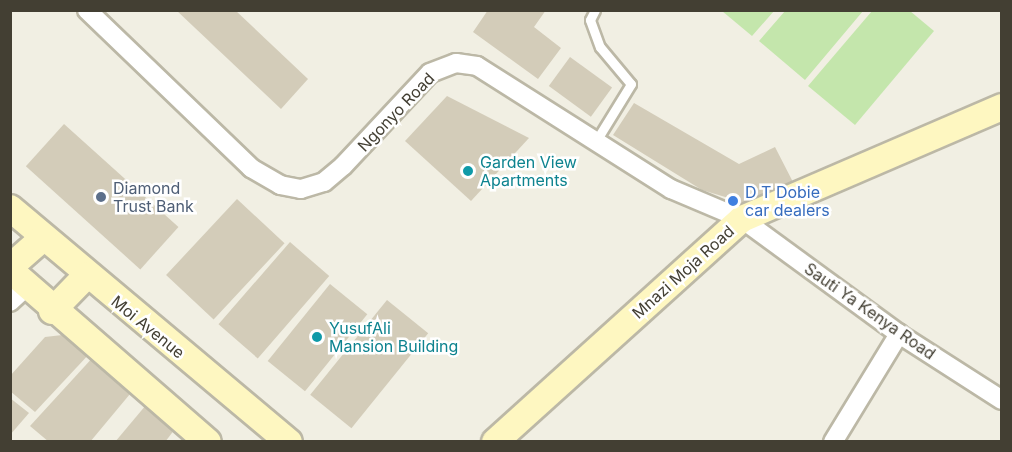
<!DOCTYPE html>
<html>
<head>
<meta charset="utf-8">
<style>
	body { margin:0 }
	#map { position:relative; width:1012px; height:452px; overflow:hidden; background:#f1efe3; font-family:Inter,sans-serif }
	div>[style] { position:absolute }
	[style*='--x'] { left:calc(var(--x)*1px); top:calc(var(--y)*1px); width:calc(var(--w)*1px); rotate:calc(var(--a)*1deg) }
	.green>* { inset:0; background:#c4e6ac }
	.building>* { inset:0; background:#d3ccb9; transform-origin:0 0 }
	.roads { filter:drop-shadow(2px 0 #bcb8a6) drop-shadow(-2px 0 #bcb8a6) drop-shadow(0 2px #bcb8a6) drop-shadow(0 -2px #bcb8a6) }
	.lane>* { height:9px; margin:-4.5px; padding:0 4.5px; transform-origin:4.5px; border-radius:4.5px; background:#fff }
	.street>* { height:18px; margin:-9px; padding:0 9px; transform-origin:9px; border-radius:9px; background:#fff }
	.secondary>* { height:26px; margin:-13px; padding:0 13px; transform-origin:13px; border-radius:13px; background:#fef7c1 }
	.dots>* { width:16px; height:16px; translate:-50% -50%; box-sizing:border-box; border:3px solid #fff; border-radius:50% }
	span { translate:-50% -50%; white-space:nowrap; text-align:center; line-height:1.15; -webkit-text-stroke:5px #fff; paint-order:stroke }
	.street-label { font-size:16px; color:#433f33 }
	.culture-label { font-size:16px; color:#0d838f }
	.left { translate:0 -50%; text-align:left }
	.service-label { font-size:16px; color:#4e5e75 }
	.shop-label { font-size:16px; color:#366cbe }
	.frame { position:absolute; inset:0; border:12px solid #433f33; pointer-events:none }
</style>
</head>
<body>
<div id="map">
	<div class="green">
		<i style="clip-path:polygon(722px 11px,774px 11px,752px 36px)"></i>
		<i style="clip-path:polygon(785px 11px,785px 10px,863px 11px,805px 80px,759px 41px)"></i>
		<i style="clip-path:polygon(872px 11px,910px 11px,934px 31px,855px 125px,808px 86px)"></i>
	</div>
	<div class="building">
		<i style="clip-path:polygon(176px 10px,235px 10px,308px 79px,281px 109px)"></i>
		<i style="clip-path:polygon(488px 10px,546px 10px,534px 27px,561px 48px,538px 79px,473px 32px)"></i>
		<i style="left:570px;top:57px;width:52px;height:36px;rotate:36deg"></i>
		<i style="clip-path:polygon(447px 96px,529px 138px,471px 201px,405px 141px)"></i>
		<i style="clip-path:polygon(634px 103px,739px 164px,775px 147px,795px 186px,755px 206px,702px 190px,613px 135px)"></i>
		<i style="left:64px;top:124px;width:154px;height:57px;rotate:42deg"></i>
		<i style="left:237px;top:199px;width:65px;height:104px;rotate:43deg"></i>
		<i style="left:290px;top:242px;width:52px;height:109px;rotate:41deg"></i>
		<i style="left:330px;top:284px;width:48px;height:99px;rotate:39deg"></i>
		<i style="left:387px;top:300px;width:53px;height:122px;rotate:39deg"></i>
		<i style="clip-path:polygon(71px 334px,91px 352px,35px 412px,10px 391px,10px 376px,45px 337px)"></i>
		<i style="clip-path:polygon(95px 355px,135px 388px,90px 442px,49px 442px,30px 426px)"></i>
		<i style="clip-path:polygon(10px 398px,29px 413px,10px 435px)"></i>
		<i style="clip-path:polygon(146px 405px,175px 429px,165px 442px,115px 442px)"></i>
	</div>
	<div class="roads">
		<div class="lane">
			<i style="--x:595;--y:10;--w:11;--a:117"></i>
			<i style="--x:590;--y:20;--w:29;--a:70"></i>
			<i style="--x:600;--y:47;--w:48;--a:50"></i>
			<i style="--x:631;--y:84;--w:67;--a:121.6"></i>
		</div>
		<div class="street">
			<i style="--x:87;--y:10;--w:228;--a:43.9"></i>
			<i style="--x:251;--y:168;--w:34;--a:30"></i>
			<i style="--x:280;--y:185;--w:21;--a:11"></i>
			<i style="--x:301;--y:189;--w:24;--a:-17"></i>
			<i style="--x:324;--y:182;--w:25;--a:-40"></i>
			<i style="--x:343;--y:166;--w:127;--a:-46.9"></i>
			<i style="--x:430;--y:73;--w:28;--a:-21"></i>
			<i style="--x:456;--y:63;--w:21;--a:8"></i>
			<i style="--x:477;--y:66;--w:230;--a:32.4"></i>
			<i style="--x:671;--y:189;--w:77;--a:22.9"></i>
			<i style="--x:742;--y:219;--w:195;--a:36.2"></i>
			<i style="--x:899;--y:334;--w:122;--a:32.7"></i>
			<i style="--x:10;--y:302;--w:23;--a:-43"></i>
			<i style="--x:833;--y:442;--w:127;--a:-58.6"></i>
		</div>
		<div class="secondary">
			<i style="--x:10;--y:208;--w:364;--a:40"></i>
			<i style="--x:10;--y:267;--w:44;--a:-41.3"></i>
			<i style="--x:10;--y:270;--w:262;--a:41"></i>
			<i style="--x:52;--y:311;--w:49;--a:-45.8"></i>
			<i style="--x:495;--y:442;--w:333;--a:-42.1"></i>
			<i style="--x:742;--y:219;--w:283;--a:-23.3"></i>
		</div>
	</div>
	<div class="dots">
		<i style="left:468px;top:171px;background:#0f9aa8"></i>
		<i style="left:101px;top:197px;background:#5c6f8a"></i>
		<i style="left:733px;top:201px;background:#3f7fe0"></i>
		<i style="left:317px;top:337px;background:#0f9aa8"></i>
	</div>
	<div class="street-label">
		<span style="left:396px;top:112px;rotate:-46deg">Ngonyo Road</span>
		<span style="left:683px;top:272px;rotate:-42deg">Mnazi Moja Road</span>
		<span style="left:870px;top:311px;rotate:35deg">Sauti Ya Kenya Road</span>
		<span style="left:148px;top:327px;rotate:39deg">Moi Avenue</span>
	</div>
	<div class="culture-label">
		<span class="left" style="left:480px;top:171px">Garden View<br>Apartments</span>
		<span class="left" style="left:329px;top:337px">YusufAli<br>Mansion Building</span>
	</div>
	<div class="service-label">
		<span class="left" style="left:113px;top:197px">Diamond<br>Trust Bank</span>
	</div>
	<div class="shop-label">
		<span class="left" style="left:745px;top:201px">D T Dobie<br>car dealers</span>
	</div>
	<div class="frame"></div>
</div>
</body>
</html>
